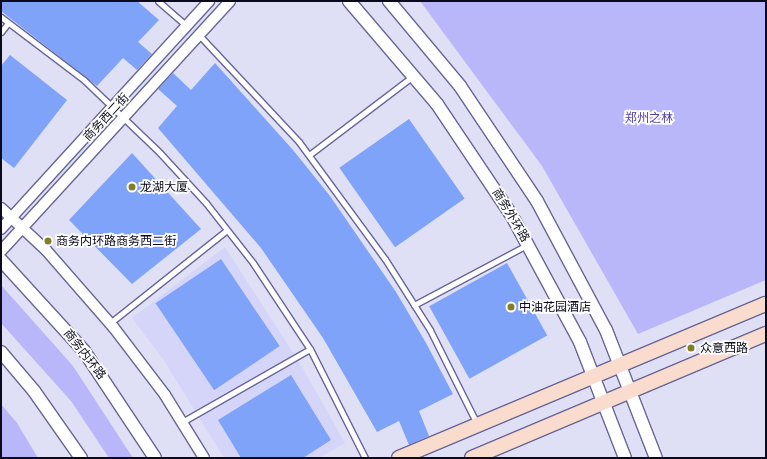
<!DOCTYPE html>
<html>
<head>
<meta charset="utf-8">
<style>
	body { margin:0 }
	#map { position:relative; width:767px; height:459px; overflow:hidden; background:#dfdff6; font-family:Inter,"Noto Sans SC",sans-serif }
	div>[style] { position:absolute }
	[style*='--x'] { left:calc(var(--x)*1px); top:calc(var(--y)*1px); width:calc(var(--w)*1px); rotate:calc(var(--a)*1deg) }
	.built>* { inset:0; background:#d5d5fa }
	.green>* { inset:0; background:#b9b7f9 }
	.building>* { inset:0; background:#7fa3f8; transform-origin:0 0 }
	.roads { filter:drop-shadow(1px 0 #686697) drop-shadow(-1px 0 #686697) drop-shadow(0 1px #686697) drop-shadow(0 -1px #686697) }
	.service>* { height:5px; margin:-2.5px; padding:0 2.5px; transform-origin:2.5px; border-radius:2.5px; background:#fff }
	.minor>* { height:10px; margin:-5px; padding:0 5px; transform-origin:5px; border-radius:5px; background:#fff }
	.tertiary>* { height:12px; margin:-6px; padding:0 6px; transform-origin:6px; border-radius:6px; background:#fff }
	.secondary>* { height:14px; margin:-7px; padding:0 7px; transform-origin:7px; border-radius:7px; background:#f9dcce }
	.dots>* { width:11px; height:11px; translate:-50% -50%; box-sizing:border-box; border:2px solid #fff; border-radius:50% }
	span { translate:-50% -50%; white-space:nowrap; text-align:center; line-height:1.15; -webkit-text-stroke:3.5px #fff; paint-order:stroke }
	.street-label { font-size:12px; color:#0b0a1c }
	.park-label { font-size:12px; color:#513fa8 }
	.poi-label { font-size:12px; color:#0b0a1c }
	.left { translate:0 -50%; text-align:left }
	.frame { position:absolute; inset:0; border:2px solid #0b0a1c; pointer-events:none }
</style>
</head>
<body>
<div id="map">
	<div class="built">
		<i style="clip-path:polygon(225px 247px,301px 365px,345px 443px,319px 458px,224px 458px,163px 359px,132px 318px)"></i>
	</div>
	<div class="green">
		<i style="clip-path:polygon(420px 1px,766px 1px,766px 280px,638px 334px,542px 166px)"></i>
		<i style="clip-path:polygon(1px 285px,73px 366px,133px 458px,109px 458px,71px 401px,1px 323px)"></i>
		<i style="clip-path:polygon(1px 404px,17px 423px,38px 458px,1px 458px)"></i>
	</div>
	<div class="building">
		<i style="clip-path:polygon(1px 1px,137px 1px,159px 20px,138px 42px,152px 54px,137px 70px,123px 58px,97px 86px,1px 11px)"></i>
		<i style="clip-path:polygon(10px 55px,67px 100px,14px 168px,1px 158px,1px 66px)"></i>
		<i style="clip-path:polygon(215px 63px,293px 150px,330px 196px,396px 292px,426px 343px,453px 394px,419px 411px,429px 436px,409px 445px,399px 421px,377px 432px,323px 338px,261px 248px,158px 128px,177px 106px,158px 89px,173px 73px,191px 90px)"></i>
		<i style="left:409px;top:119px;width:97px;height:85px;rotate:55deg"></i>
		<i style="clip-path:polygon(132px 153px,201px 229px,132px 284px,69px 220px)"></i>
		<i style="left:221px;top:259px;width:105px;height:79px;rotate:56deg"></i>
		<i style="left:507px;top:263px;width:83px;height:89px;rotate:61deg"></i>
		<i style="clip-path:polygon(291px 375px,331px 440px,303px 458px,241px 458px,218px 420px)"></i>
	</div>
	<div class="roads">
		<div class="service">
			<i style="--x:158;--y:1;--w:38;--a:41"></i>
			<i style="--x:1;--y:17;--w:104;--a:37.2"></i>
			<i style="--x:84;--y:80;--w:105;--a:43.8"></i>
			<i style="--x:160;--y:153;--w:68;--a:47.4"></i>
			<i style="--x:206;--y:203;--w:76;--a:51.9"></i>
			<i style="--x:253;--y:263;--w:103;--a:56.5"></i>
			<i style="--x:310;--y:349;--w:122;--a:63.2"></i>
			<i style="--x:1;--y:32;--w:11;--a:-52"></i>
			<i style="--x:199;--y:35;--w:146;--a:46.9"></i>
			<i style="--x:299;--y:142;--w:145;--a:53.7"></i>
			<i style="--x:385;--y:259;--w:84;--a:57.6"></i>
			<i style="--x:430;--y:330;--w:105;--a:63.4"></i>
			<i style="--x:309;--y:155;--w:131;--a:-37.2"></i>
			<i style="--x:414;--y:305;--w:128;--a:-28"></i>
			<i style="--x:110;--y:323;--w:149;--a:-38.5"></i>
			<i style="--x:182;--y:422;--w:147;--a:-29.7"></i>
		</div>
		<div class="minor">
			<i style="--x:1;--y:208;--w:62;--a:43"></i>
			<i style="--x:46;--y:250;--w:103;--a:48.9"></i>
			<i style="--x:114;--y:328;--w:84;--a:52.7"></i>
			<i style="--x:165;--y:395;--w:74;--a:58.2"></i>
			<i style="--x:1;--y:229;--w:309;--a:-47.6"></i>
			<i style="--x:1;--y:251;--w:339;--a:-47.5"></i>
		</div>
		<div class="tertiary">
			<i style="--x:349;--y:1;--w:135;--a:49.5"></i>
			<i style="--x:437;--y:104;--w:135;--a:56.2"></i>
			<i style="--x:512;--y:216;--w:143;--a:61.6"></i>
			<i style="--x:580;--y:342;--w:124;--a:68.8"></i>
			<i style="--x:389;--y:1;--w:111;--a:50.1"></i>
			<i style="--x:460;--y:86;--w:138;--a:56.2"></i>
			<i style="--x:537;--y:201;--w:146;--a:61.9"></i>
			<i style="--x:606;--y:330;--w:137;--a:68.7"></i>
			<i style="--x:1;--y:260;--w:123;--a:47.6"></i>
			<i style="--x:84;--y:351;--w:128;--a:56.4"></i>
			<i style="--x:1;--y:352;--w:51;--a:49.8"></i>
			<i style="--x:34;--y:391;--w:82;--a:55"></i>
		</div>
		<div class="secondary">
			<i style="--x:399;--y:458;--w:398;--a:-22.8"></i>
			<i style="--x:472;--y:458;--w:319;--a:-22.9"></i>
		</div>
	</div>
	<div class="dots">
		<i style="left:132px;top:187px;background:#837d24"></i>
		<i style="left:48px;top:241px;background:#837d24"></i>
		<i style="left:511px;top:307px;background:#837d24"></i>
		<i style="left:691px;top:348px;background:#837d24"></i>
	</div>
	<div class="street-label">
		<span style="left:106px;top:117px;rotate:-47deg">商务西二街</span>
		<span style="left:511px;top:215px;rotate:59deg">商务外环路</span>
		<span style="left:85px;top:354px;rotate:52deg">商务内环路</span>
	</div>
	<div class="park-label">
		<span style="left:649px;top:118px">郑州之林</span>
	</div>
	<div class="poi-label">
		<span class="left" style="left:140px;top:187px">龙湖大厦</span>
		<span class="left" style="left:56px;top:241px">商务内环路商务西二街</span>
		<span class="left" style="left:519px;top:307px">中油花园酒店</span>
		<span class="left" style="left:700px;top:348px">众意西路</span>
	</div>
	<div class="frame"></div>
</div>
</body>
</html>
